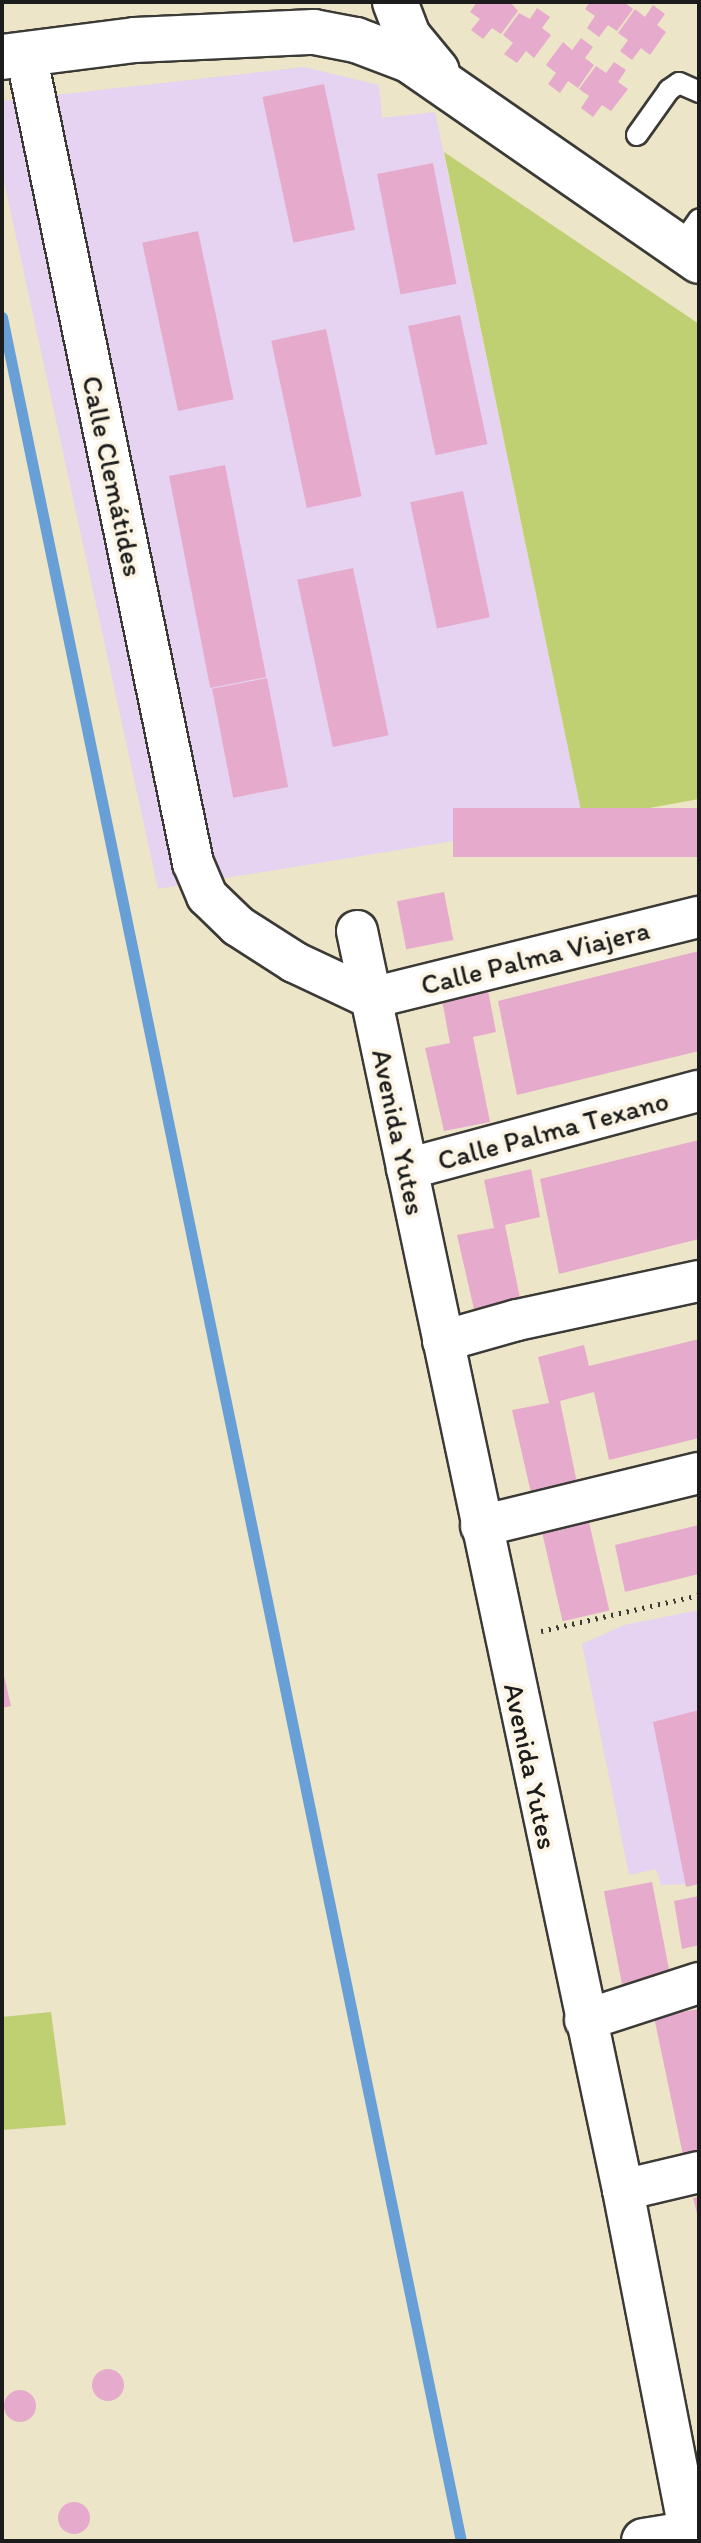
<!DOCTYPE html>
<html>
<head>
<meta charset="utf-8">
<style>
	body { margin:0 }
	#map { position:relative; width:701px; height:2543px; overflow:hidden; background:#ece5c7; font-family:Itim,sans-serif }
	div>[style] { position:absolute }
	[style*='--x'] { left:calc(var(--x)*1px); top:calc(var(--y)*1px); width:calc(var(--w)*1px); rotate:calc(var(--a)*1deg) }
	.built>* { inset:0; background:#e5d3f1 }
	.green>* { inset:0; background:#bfd073 }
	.stream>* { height:11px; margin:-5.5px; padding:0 5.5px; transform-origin:5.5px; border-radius:5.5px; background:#689fd6 }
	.building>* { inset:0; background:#e6abcc; transform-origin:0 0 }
	.round { border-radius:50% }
	.path>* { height:5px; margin-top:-2.5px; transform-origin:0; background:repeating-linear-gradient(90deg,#3b3a36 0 2px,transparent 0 8px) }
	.roads { filter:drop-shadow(2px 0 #3b3a36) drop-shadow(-2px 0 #3b3a36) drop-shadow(0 2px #3b3a36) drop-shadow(0 -2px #3b3a36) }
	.service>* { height:20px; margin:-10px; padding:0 10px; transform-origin:10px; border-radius:10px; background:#fff }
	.minor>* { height:40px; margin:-20px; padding:0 20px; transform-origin:20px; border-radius:20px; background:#fff }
	.tertiary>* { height:44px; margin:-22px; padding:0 22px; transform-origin:22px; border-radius:22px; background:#fff }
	span { translate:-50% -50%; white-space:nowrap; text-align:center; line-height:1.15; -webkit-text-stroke:8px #fcf5e5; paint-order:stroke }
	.street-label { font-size:28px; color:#1c1c1c }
	.frame { position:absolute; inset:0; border:4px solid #1c1c1c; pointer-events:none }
</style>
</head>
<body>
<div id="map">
	<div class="built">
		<i style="clip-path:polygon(304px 67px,379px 85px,382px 118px,435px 112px,583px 820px,158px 889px,2px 172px,2px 101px)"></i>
		<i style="clip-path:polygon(699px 1610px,699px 1884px,661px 1885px,656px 1869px,629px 1875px,582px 1644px,624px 1625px)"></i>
	</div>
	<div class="green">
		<i style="clip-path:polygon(444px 152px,699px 324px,699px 799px,583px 820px)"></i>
		<i style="clip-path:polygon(51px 2012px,66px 2125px,2px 2130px,2px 2017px)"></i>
	</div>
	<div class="stream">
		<i style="--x:2;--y:317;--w:2271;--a:78.34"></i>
	</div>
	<div class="building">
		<i style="clip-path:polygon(477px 2px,510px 2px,518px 11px,501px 34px,492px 28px,483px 39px,471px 30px,480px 19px,470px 12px)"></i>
		<i style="clip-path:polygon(590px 2px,624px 2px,633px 9px,617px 31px,608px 25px,599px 37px,587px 28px,595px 16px,585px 9px)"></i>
		<i style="clip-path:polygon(653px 5px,665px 14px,657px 25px,666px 32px,650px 55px,641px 48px,632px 60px,620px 51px,628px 40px,618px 33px,635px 9px,645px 17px)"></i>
		<i style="clip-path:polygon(537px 8px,550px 17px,542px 28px,551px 35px,534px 58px,526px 51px,517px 63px,504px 54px,513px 43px,503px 35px,519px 13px,530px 19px)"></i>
		<i style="clip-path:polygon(581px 38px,593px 47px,585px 58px,594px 65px,578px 88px,568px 81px,560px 93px,548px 84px,556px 73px,546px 65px,563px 42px,572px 50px)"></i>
		<i style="clip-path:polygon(614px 62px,626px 70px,618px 82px,628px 89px,611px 111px,602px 105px,593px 117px,581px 108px,589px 96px,579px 89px,596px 66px,606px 73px)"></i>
		<i style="left:324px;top:84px;width:149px;height:63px;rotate:78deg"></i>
		<i style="left:433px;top:163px;width:123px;height:57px;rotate:79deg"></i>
		<i style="left:198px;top:231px;width:172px;height:57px;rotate:78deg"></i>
		<i style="left:460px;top:315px;width:132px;height:53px;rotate:78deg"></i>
		<i style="left:326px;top:329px;width:171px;height:56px;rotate:78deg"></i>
		<i style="left:225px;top:465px;width:216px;height:57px;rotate:79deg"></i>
		<i style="left:463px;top:491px;width:129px;height:54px;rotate:78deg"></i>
		<i style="left:353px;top:568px;width:171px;height:57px;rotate:78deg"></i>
		<i style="left:267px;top:678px;width:111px;height:56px;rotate:79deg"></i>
		<i style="left:699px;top:808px;width:49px;height:246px;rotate:90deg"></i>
		<i style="left:444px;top:892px;width:49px;height:48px;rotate:79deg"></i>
		<i style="clip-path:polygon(699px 951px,699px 1051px,517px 1095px,498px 1001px)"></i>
		<i style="clip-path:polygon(487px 985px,496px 1032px,473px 1037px,490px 1122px,444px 1131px,425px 1048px,450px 1043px,441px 995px)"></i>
		<i style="clip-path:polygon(699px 1140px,699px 1239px,559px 1274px,540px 1179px)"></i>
		<i style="clip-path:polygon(531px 1169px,540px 1217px,505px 1225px,522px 1308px,476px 1318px,457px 1235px,494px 1228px,484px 1180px)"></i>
		<i style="clip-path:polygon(699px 1339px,699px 1438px,609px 1460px,594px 1392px,560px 1401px,577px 1483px,531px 1493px,512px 1410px,549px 1403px,538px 1357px,584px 1345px,589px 1366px)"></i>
		<i style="left:588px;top:1518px;width:95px;height:48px;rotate:77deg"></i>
		<i style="clip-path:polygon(699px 1525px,699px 1574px,625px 1592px,615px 1545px)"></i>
		<i style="clip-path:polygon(2px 1667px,11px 1706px,2px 1708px)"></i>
		<i style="clip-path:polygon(699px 1710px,699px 1884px,686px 1887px,653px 1722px)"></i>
		<i style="left:652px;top:1882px;width:96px;height:49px;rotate:79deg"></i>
		<i style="clip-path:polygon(699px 1896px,699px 1945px,682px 1949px,674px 1901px)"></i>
		<i style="clip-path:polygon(699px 2009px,699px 2152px,683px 2155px,654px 2017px)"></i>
		<i style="clip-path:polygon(699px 2197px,699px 2216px,698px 2217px,693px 2198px)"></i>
		<i class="round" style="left:92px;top:2369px;width:32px;height:32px"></i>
		<i class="round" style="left:4px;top:2390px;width:32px;height:32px"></i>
		<i class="round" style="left:58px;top:2502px;width:32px;height:32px"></i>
	</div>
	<div class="path">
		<i style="--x:541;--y:1631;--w:162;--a:-12.8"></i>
	</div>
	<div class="roads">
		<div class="service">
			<i style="--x:637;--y:135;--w:55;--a:-54.6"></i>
			<i style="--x:669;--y:90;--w:12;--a:-35"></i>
			<i style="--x:679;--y:83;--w:22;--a:24"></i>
			<i style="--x:679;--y:248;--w:35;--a:-55"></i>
		</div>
		<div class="minor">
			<i style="--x:26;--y:54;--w:826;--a:78.34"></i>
			<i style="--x:193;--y:863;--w:36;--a:67"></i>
			<i style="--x:207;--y:896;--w:43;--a:44.1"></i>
			<i style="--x:238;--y:926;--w:67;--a:32.7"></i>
			<i style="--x:294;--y:962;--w:85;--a:25.1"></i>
			<i style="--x:371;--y:998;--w:338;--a:-13.9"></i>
			<i style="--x:357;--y:931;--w:1287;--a:78.07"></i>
			<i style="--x:623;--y:2190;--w:350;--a:79"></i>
			<i style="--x:407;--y:1169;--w:302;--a:-15"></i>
			<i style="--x:443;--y:1341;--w:77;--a:-15.8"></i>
			<i style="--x:517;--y:1320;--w:186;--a:-12.1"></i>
			<i style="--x:481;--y:1526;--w:224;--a:-13.7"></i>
			<i style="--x:585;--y:2020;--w:120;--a:-18"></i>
			<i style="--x:623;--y:2190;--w:78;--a:-13.3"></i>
		</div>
		<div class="tertiary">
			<i style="--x:395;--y:2;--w:36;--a:69"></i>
			<i style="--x:408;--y:36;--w:45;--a:50.4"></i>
			<i style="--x:2;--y:57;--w:134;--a:-7.3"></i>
			<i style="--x:135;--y:40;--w:179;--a:-2.6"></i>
			<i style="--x:314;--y:32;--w:43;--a:10.8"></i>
			<i style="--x:356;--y:40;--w:57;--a:20.7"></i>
			<i style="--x:409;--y:60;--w:353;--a:34.7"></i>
			<i style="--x:644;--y:2541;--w:56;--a:-9.3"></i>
		</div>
	</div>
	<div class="street-label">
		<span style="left:113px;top:476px;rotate:78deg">Calle Clemátides</span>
		<span style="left:535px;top:957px;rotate:-14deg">Calle Palma Viajera</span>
		<span style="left:553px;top:1130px;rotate:-15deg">Calle Palma Texano</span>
		<span style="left:399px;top:1132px;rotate:78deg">Avenida Yutes</span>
		<span style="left:531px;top:1766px;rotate:78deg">Avenida Yutes</span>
	</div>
	<div class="frame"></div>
</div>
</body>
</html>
